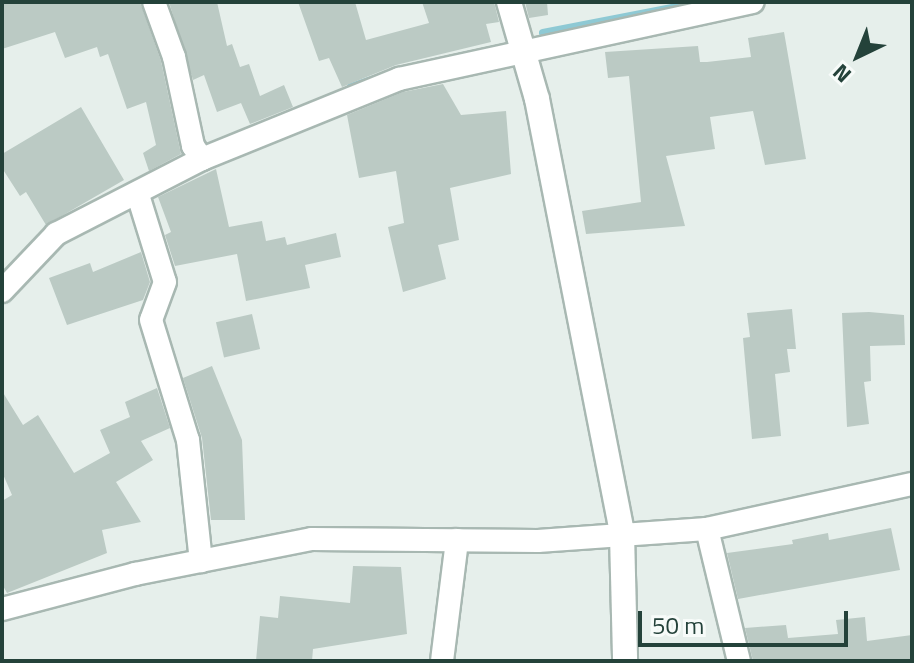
<!DOCTYPE html>
<html>
<head>
<meta charset="utf-8">
<style>
	body { margin:0 }
	#map { position:relative; width:914px; height:663px; overflow:hidden; background:#e6efeb; font-family:"Titillium Web",sans-serif }
	div>[style] { position:absolute }
	[style*='--x'] { left:calc(var(--x)*1px); top:calc(var(--y)*1px); width:calc(var(--w)*1px); rotate:calc(var(--a)*1deg) }
	.stream>* { height:8px; margin:-4px; padding:0 4px; transform-origin:4px; border-radius:4px; background:#8ec9d4 }
	.building>* { inset:0; background:#bbcac4; transform-origin:0 0 }
	.roads { filter:drop-shadow(2px 0 #a8b8b2) drop-shadow(-2px 0 #a8b8b2) drop-shadow(0 2px #a8b8b2) drop-shadow(0 -2px #a8b8b2) }
	.minor>* { height:22px; margin:-11px; padding:0 11px; transform-origin:11px; border-radius:11px; background:#fff }
	.tertiary>* { height:24px; margin:-12px; padding:0 12px; transform-origin:12px; border-radius:12px; background:#fff }
	span { translate:-50% -50%; white-space:nowrap; text-align:center; line-height:1.15; -webkit-text-stroke:8px #f7fbf9; paint-order:stroke }
	.frame { position:absolute; inset:0; border:4px solid #24423a; pointer-events:none }
	.north { position:absolute; left:818px; top:16px; width:80px; height:80px; -webkit-text-stroke:6px #f7fbf9; paint-order:stroke; rotate:223deg; font-size:22px; font-weight:700; line-height:32px; text-align:center; color:#24423a }
	.north::after { content:''; display:block; margin:auto; width:28px; height:36px; background:#24423a; clip-path:polygon(50% 0,100% 100%,50% 72%,0 100%) }
	.scale { position:absolute; left:638px; top:611px; width:210px; height:36px; box-sizing:border-box; border:4px solid #24423a; border-top:0; padding-left:10px; font-size:24px; line-height:28px; white-space:nowrap; color:#24423a; -webkit-text-stroke:6px #f7fbf9; paint-order:stroke }
</style>
</head>
<body>
<div id="map">
	<div class="stream">
		<i style="--x:543;--y:33;--w:162;--a:-11"></i>
		<i style="--x:351;--y:87;--w:31;--a:-19"></i>
	</div>
	<div class="building">
		<i style="clip-path:polygon(2px 2px,140px 2px,161px 61px,181px 154px,149px 171px,143px 153px,156px 145px,146px 102px,127px 109px,108px 54px,100px 57px,97px 47px,65px 58px,55px 32px,2px 49px)"></i>
		<i style="clip-path:polygon(169px 2px,217px 2px,227px 46px,232px 44px,240px 67px,249px 64px,260px 96px,284px 85px,293px 107px,250px 124px,241px 103px,217px 112px,204px 75px,193px 80px)"></i>
		<i style="clip-path:polygon(298px 2px,355px 2px,366px 40px,429px 23px,422px 2px,494px 2px,499px 22px,486px 24px,491px 42px,396px 65px,342px 87px,329px 58px,319px 61px)"></i>
		<i style="clip-path:polygon(525px 2px,547px 2px,548px 15px,529px 18px)"></i>
		<i style="clip-path:polygon(784px 32px,806px 159px,765px 165px,753px 111px,710px 117px,715px 149px,666px 156px,685px 226px,586px 234px,582px 211px,641px 202px,629px 76px,608px 78px,605px 52px,698px 46px,700px 62px,707px 62px,751px 57px,748px 38px)"></i>
		<i style="clip-path:polygon(443px 84px,461px 115px,506px 111px,511px 174px,450px 188px,459px 240px,438px 245px,446px 279px,403px 292px,388px 227px,404px 223px,396px 171px,359px 178px,347px 115px,403px 92px)"></i>
		<i style="clip-path:polygon(81px 107px,124px 180px,46px 225px,26px 192px,20px 196px,2px 168px,2px 154px)"></i>
		<i style="clip-path:polygon(216px 169px,229px 227px,262px 221px,266px 241px,285px 237px,287px 245px,336px 233px,341px 257px,305px 265px,310px 288px,246px 301px,237px 254px,175px 266px,165px 235px,171px 232px,158px 197px)"></i>
		<i style="clip-path:polygon(141px 252px,150px 282px,143px 300px,67px 325px,49px 278px,90px 263px,93px 272px)"></i>
		<i style="clip-path:polygon(792px 309px,796px 349px,787px 349px,790px 372px,775px 374px,781px 436px,752px 439px,743px 338px,750px 337px,747px 313px)"></i>
		<i style="clip-path:polygon(869px 312px,904px 315px,905px 345px,870px 346px,871px 381px,864px 382px,869px 424px,847px 427px,842px 313px)"></i>
		<i style="left:252px;top:314px;width:36px;height:37px;rotate:77deg"></i>
		<i style="clip-path:polygon(212px 366px,242px 440px,245px 520px,211px 520px,202px 438px,183px 378px)"></i>
		<i style="clip-path:polygon(157px 388px,170px 428px,141px 441px,153px 460px,116px 482px,141px 522px,102px 530px,107px 553px,7px 593px,2px 584px,2px 501px,12px 495px,2px 472px,2px 391px,23px 425px,38px 415px,74px 473px,110px 453px,100px 430px,130px 417px,125px 402px)"></i>
		<i style="clip-path:polygon(891px 528px,900px 570px,738px 599px,727px 553px,793px 544px,792px 540px,828px 533px,829px 540px)"></i>
		<i style="clip-path:polygon(353px 566px,401px 567px,407px 634px,313px 649px,312px 661px,256px 661px,260px 616px,278px 618px,280px 596px,350px 603px)"></i>
		<i style="clip-path:polygon(865px 617px,867px 641px,912px 635px,912px 661px,753px 661px,745px 628px,786px 625px,788px 638px,838px 634px,836px 620px)"></i>
	</div>
	<div class="roads">
		<div class="minor">
			<i style="--x:154;--y:2;--w:59;--a:70"></i>
			<i style="--x:174;--y:57;--w:91;--a:77.9"></i>
			<i style="--x:193;--y:146;--w:16;--a:55"></i>
			<i style="--x:202;--y:159;--w:213;--a:-22.1"></i>
			<i style="--x:399;--y:79;--w:362;--a:-12.3"></i>
			<i style="--x:138;--y:195;--w:91;--a:72.8"></i>
			<i style="--x:165;--y:282;--w:40;--a:110.2"></i>
			<i style="--x:151;--y:320;--w:126;--a:72.9"></i>
			<i style="--x:188;--y:440;--w:122;--a:83.9"></i>
			<i style="--x:2;--y:291;--w:79;--a:-46.5"></i>
			<i style="--x:56;--y:234;--w:164;--a:-27.2"></i>
			<i style="--x:707;--y:529;--w:136;--a:76.4"></i>
			<i style="--x:2;--y:609;--w:138;--a:-14.7"></i>
			<i style="--x:135;--y:574;--w:180;--a:-11.2"></i>
			<i style="--x:312;--y:539;--w:226;--a:0.5"></i>
			<i style="--x:538;--y:541;--w:169;--a:-4.1"></i>
			<i style="--x:707;--y:529;--w:210;--a:-12.4"></i>
			<i style="--x:442;--y:661;--w:122;--a:-82.9"></i>
		</div>
		<div class="tertiary">
			<i style="--x:509;--y:2;--w:101;--a:73.9"></i>
			<i style="--x:537;--y:99;--w:443;--a:78.9"></i>
			<i style="--x:622;--y:534;--w:127;--a:88.6"></i>
		</div>
	</div>
	<div class="frame"></div>
	<div class="north">N</div>
	<div class="scale">50 m</div>
</div>
</body>
</html>
